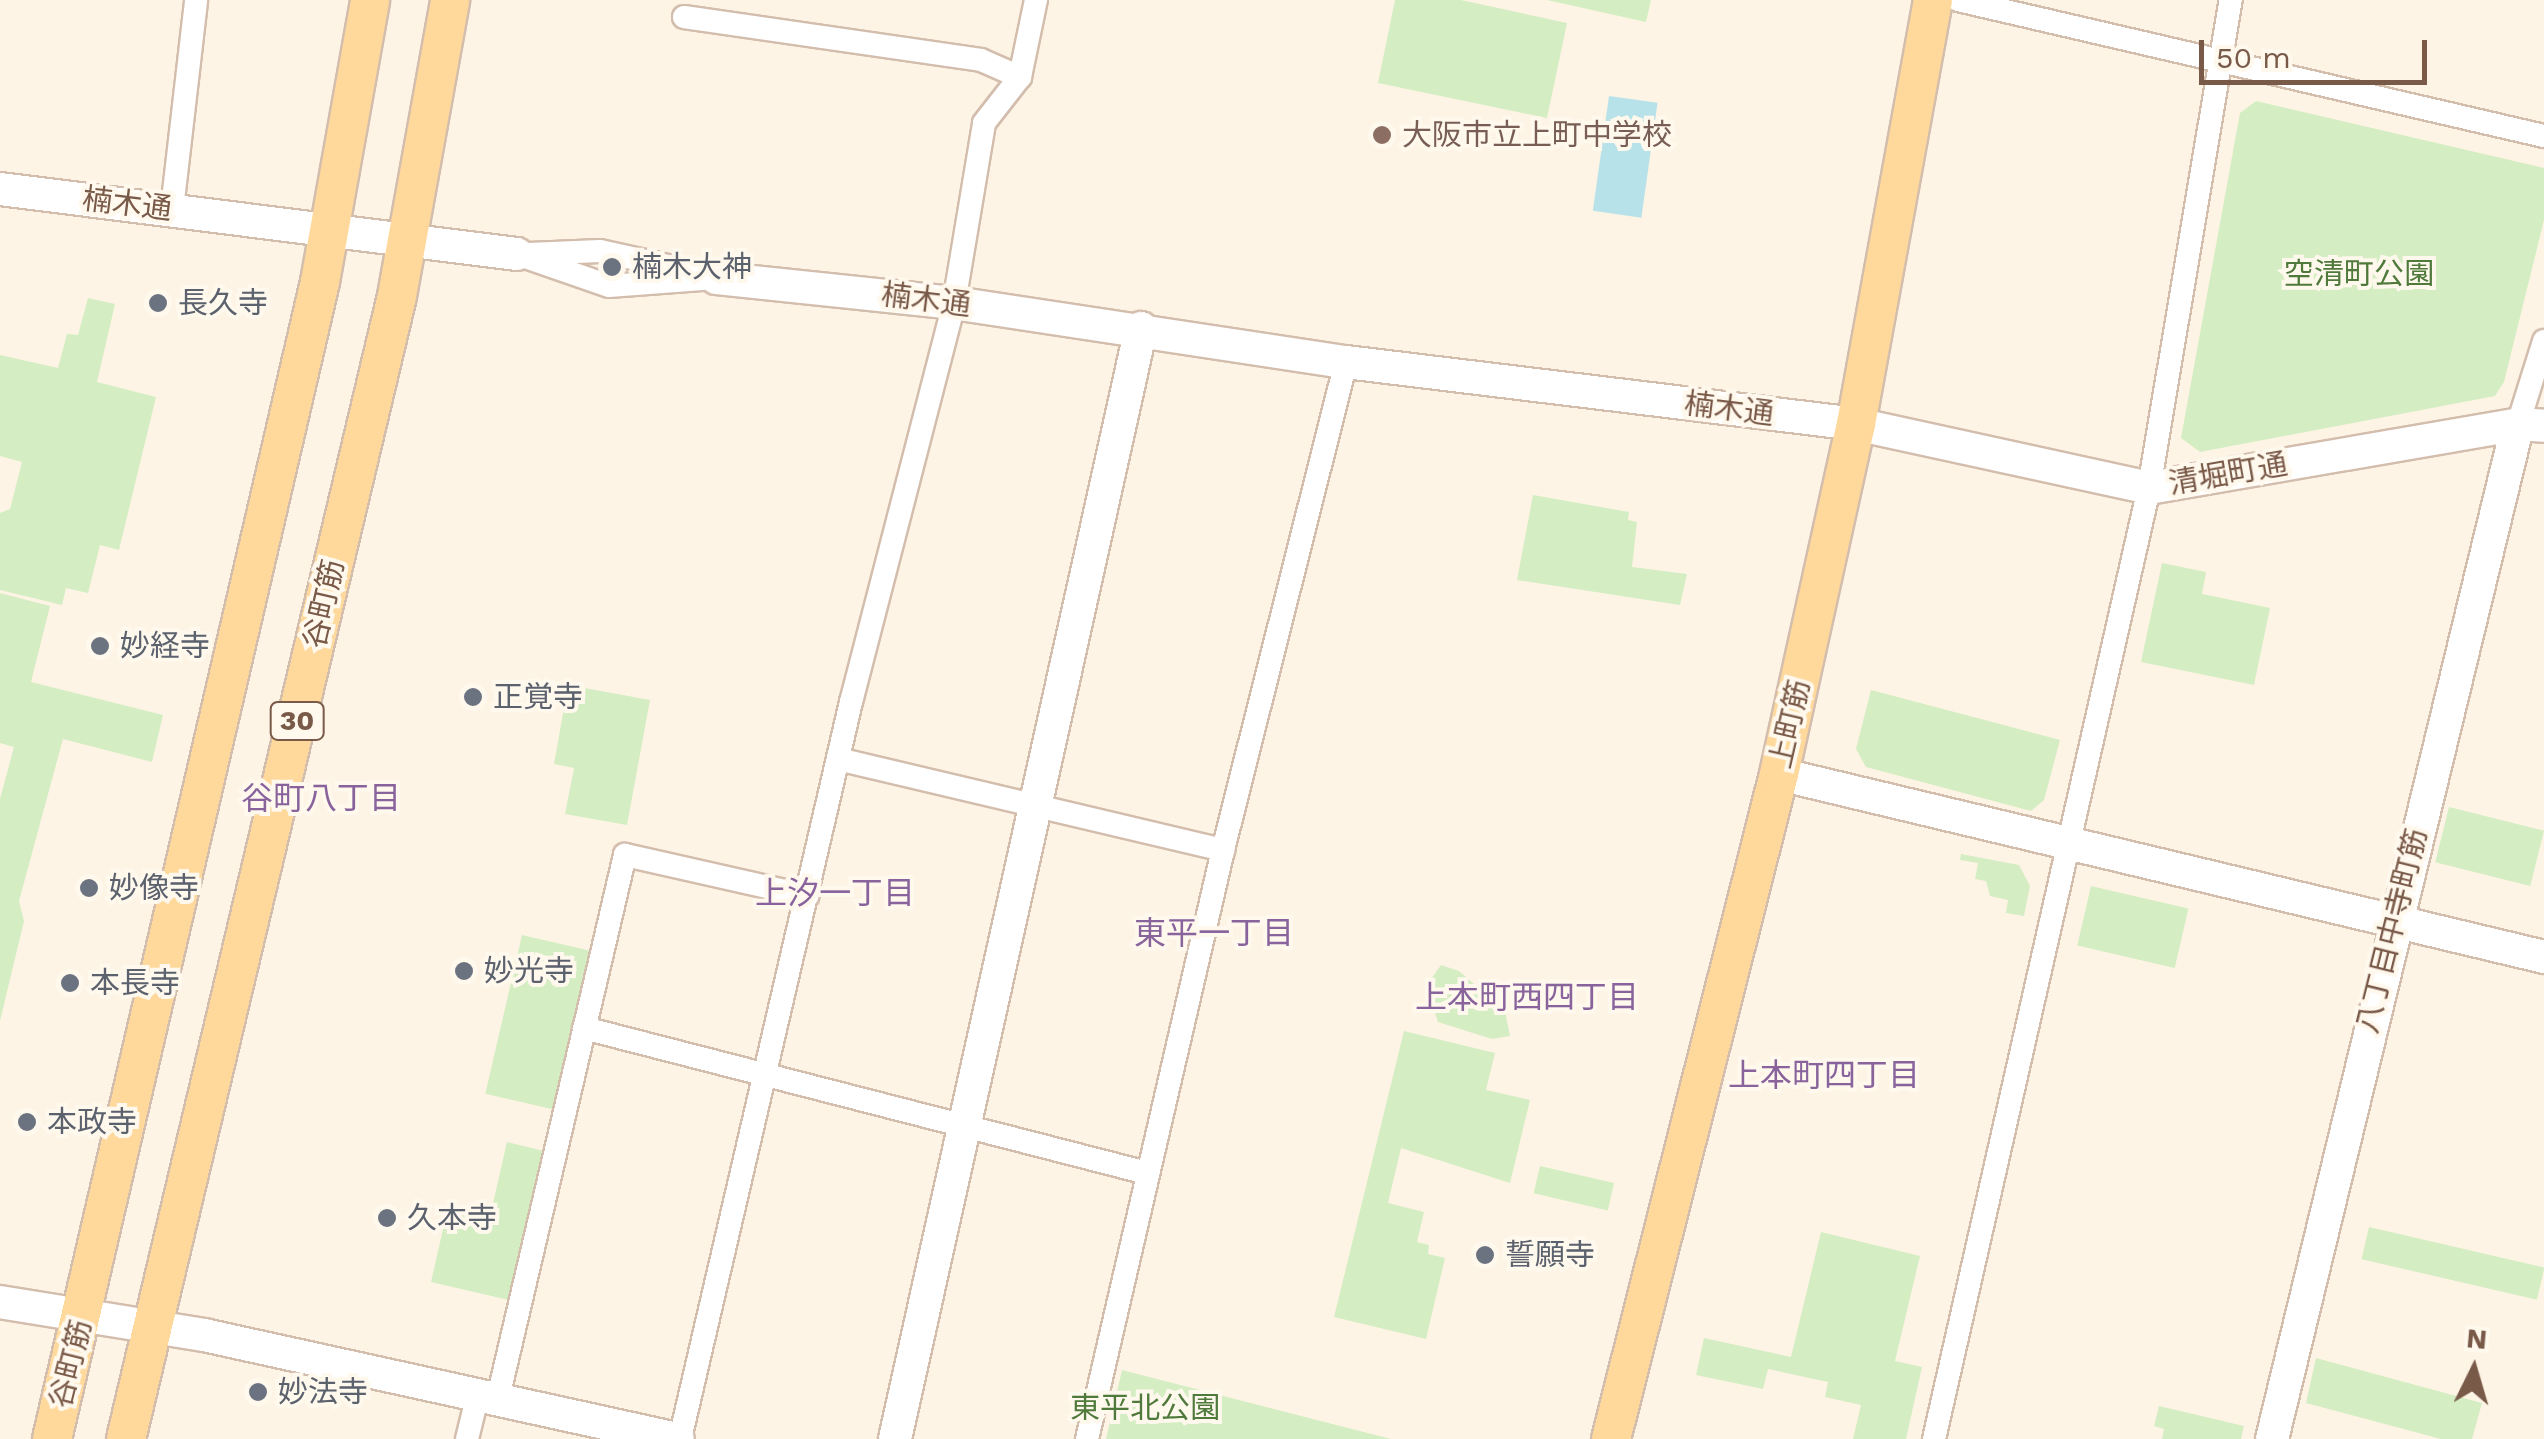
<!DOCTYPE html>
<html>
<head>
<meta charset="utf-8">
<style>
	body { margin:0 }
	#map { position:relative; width:2544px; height:1439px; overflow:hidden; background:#fef4e5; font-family:"Work Sans","Noto Sans JP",sans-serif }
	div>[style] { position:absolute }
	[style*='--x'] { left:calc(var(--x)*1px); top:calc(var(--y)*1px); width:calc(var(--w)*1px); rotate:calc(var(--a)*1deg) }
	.green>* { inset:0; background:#d4edc2; transform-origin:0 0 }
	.water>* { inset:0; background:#b8e2e9; transform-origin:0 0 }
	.roads { filter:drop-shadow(2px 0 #d3bdad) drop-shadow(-2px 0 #d3bdad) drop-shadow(0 2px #d3bdad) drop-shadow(0 -2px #d3bdad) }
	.street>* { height:22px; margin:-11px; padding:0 11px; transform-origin:11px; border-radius:11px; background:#fff }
	.secondary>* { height:32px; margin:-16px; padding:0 16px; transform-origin:16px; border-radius:16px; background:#fff }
	.primary>* { height:38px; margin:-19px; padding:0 19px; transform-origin:19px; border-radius:19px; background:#ffd89b }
	.dots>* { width:28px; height:28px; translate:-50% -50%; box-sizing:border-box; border:5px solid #fff8ed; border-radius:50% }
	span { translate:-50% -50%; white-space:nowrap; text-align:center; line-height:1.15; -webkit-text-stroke:8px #fff8ed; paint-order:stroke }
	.shield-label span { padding:2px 8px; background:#fff8ed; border:2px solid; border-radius:8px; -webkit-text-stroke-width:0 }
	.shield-label { font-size:28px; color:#795948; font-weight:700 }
	.education-label { font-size:30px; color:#785e54 }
	.left { translate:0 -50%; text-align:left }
	.street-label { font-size:30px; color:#795948 }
	.worship-label { font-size:30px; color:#5b616d }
	.park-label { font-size:30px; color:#4f7a3c }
	.neighbourhood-label { font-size:32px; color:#88639c }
	.north { position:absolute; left:2424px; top:1319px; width:100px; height:100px; -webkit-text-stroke:8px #fff8ed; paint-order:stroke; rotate:5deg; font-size:28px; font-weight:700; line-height:40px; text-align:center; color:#795948 }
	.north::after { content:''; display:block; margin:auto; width:35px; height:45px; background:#795948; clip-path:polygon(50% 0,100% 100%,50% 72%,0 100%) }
	.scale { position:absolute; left:2199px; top:40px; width:228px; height:45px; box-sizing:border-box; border:5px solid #795948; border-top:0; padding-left:12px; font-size:30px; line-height:35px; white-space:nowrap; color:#795948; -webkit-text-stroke:8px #fff8ed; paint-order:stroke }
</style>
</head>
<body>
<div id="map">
	<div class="green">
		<i style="clip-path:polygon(1395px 0,1461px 0,1567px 23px,1547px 118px,1378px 83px)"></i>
		<i style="clip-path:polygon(1547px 0,1651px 0,1646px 22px)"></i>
		<i style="clip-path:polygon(2256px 101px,2544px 168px,2544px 220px,2504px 382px,2495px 396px,2200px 452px,2181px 438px,2240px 113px)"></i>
		<i style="clip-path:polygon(88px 298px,115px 304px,97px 382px,156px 397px,119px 550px,100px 545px,88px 593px,66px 588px,62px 605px,0 590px,0 513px,10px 509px,22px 462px,0 456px,0 355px,58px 368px,67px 334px,78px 335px)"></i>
		<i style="clip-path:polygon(1533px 495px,1629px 512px,1628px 520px,1637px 522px,1632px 567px,1687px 574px,1680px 605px,1517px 580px)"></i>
		<i style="clip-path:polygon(2162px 563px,2206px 572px,2202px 594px,2270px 608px,2254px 685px,2141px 662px)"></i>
		<i style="clip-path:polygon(0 593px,50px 606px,31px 682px,163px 715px,152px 762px,63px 739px,19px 901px,24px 921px,0 1021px,0 799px,14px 747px,0 743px)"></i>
		<i style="clip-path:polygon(568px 685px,650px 700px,627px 825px,565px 814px,574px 768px,554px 764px)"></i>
		<i style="clip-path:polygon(1871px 690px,2060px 740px,2044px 800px,2031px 811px,1866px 767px,1856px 749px)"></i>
		<i style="left:2449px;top:807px;width:98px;height:57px;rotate:14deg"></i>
		<i style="clip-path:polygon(1961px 854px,2019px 865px,2030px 886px,2024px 916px,2006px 913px,2008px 900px,1990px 896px,1986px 881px,1975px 879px,1978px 863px,1960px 860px)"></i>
		<i style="left:2091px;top:886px;width:100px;height:61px;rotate:13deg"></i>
		<i style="left:522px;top:935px;width:69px;height:163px;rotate:13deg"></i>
		<i style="clip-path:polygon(1441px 965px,1459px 971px,1505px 1011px,1510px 1036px,1492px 1039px,1438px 1022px,1426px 986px)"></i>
		<i style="clip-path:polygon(1404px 1031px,1495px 1053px,1486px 1090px,1530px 1100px,1510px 1183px,1401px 1148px,1388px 1203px,1424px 1212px,1417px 1242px,1429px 1245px,1428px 1254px,1445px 1258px,1426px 1339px,1334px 1317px)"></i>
		<i style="clip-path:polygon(507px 1142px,544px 1151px,509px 1300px,431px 1282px,449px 1203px,491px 1212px)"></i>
		<i style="left:1540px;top:1166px;width:76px;height:28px;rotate:13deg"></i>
		<i style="left:2369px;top:1227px;width:180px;height:33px;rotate:13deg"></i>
		<i style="clip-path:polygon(1821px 1232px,1920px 1256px,1895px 1361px,1922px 1367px,1906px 1439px,1853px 1439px,1861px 1405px,1825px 1397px,1828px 1382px,1768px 1369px,1763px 1389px,1696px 1375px,1704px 1338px,1791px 1357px)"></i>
		<i style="clip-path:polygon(2316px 1358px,2482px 1403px,2472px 1439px,2441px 1439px,2306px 1403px)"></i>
		<i style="clip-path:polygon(1122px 1370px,1391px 1439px,1106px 1439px)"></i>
		<i style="clip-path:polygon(2159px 1406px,2244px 1426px,2241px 1439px,2162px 1439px,2164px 1429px,2154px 1426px)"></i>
	</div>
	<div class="water">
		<i style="left:1609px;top:96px;width:49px;height:116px;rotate:8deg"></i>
	</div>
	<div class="roads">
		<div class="street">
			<i style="--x:1958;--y:0;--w:602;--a:13.07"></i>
			<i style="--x:684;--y:17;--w:300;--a:8.2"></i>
			<i style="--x:981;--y:60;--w:43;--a:23.6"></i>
			<i style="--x:172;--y:209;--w:210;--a:-83.4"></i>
			<i style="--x:517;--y:254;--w:97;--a:19.2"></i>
			<i style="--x:609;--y:286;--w:107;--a:-4.3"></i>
			<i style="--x:528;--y:254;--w:72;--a:-2.4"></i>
			<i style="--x:600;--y:251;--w:101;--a:12.5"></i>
			<i style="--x:2518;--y:424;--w:87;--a:-72.6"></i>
			<i style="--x:838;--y:759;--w:396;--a:13.3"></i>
			<i style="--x:584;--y:1028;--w:581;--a:14.44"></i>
			<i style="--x:497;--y:1402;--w:562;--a:-76.83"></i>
			<i style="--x:625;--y:855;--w:187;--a:12.7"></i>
			<i style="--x:467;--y:1439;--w:42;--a:-76.3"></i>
			<i style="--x:680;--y:1439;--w:757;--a:-76.94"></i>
			<i style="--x:851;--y:702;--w:412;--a:-75.5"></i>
			<i style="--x:954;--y:303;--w:182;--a:-80.5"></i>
			<i style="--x:984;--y:123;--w:58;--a:-52"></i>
			<i style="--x:1020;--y:77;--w:79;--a:-78.3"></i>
			<i style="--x:1087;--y:1439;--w:604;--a:-77"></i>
			<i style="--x:1223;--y:850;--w:503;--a:-75.85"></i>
			<i style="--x:1934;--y:1439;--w:975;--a:-77.26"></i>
			<i style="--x:2149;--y:488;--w:495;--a:-80.5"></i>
		</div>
		<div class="secondary">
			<i style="--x:0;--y:189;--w:521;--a:7.17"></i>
			<i style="--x:716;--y:278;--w:239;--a:6"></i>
			<i style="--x:954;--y:303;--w:396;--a:8.6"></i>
			<i style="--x:1346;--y:362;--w:514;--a:6.93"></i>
			<i style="--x:1856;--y:424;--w:300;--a:12.3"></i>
			<i style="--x:2149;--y:488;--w:375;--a:-9.8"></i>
			<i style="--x:2518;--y:424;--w:26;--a:4"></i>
			<i style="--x:1779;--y:774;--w:787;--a:13.45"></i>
			<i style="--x:0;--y:1302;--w:207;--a:9.2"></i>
			<i style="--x:204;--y:1335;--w:485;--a:12.4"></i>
			<i style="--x:895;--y:1439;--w:1138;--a:-77.51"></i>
			<i style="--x:2272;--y:1439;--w:1044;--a:-76.38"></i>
		</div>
		<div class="primary">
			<i style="--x:52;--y:1439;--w:1188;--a:-76.96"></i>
			<i style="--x:320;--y:282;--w:286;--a:-79.9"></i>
			<i style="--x:126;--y:1439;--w:1175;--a:-76.66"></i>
			<i style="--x:397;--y:296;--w:301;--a:-79.8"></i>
			<i style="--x:1611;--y:1439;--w:686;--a:-75.82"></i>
			<i style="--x:1779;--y:774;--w:358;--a:-77.6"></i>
			<i style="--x:1856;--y:424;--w:431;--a:-79.7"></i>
		</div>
	</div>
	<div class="dots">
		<i style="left:1382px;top:135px;background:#8d6e63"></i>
		<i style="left:612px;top:267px;background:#6b7280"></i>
		<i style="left:158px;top:303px;background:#6b7280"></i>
		<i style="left:100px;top:646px;background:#6b7280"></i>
		<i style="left:473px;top:697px;background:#6b7280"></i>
		<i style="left:89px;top:888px;background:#6b7280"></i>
		<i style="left:464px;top:971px;background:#6b7280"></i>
		<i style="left:70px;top:983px;background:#6b7280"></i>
		<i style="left:27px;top:1122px;background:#6b7280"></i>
		<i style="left:387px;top:1218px;background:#6b7280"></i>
		<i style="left:1485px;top:1255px;background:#6b7280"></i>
		<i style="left:258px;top:1392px;background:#6b7280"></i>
	</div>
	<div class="shield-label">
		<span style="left:297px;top:721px">30</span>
	</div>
	<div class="education-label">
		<span class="left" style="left:1402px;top:135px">大阪市立上町中学校</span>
	</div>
	<div class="street-label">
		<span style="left:127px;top:204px;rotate:7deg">楠木通</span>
		<span style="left:926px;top:300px;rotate:7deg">楠木通</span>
		<span style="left:1729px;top:409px;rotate:7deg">楠木通</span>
		<span style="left:2228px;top:474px;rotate:-10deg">清堀町通</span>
		<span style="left:324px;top:604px;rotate:-77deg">谷町筋</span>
		<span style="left:1790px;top:724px;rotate:-77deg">上町筋</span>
		<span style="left:2392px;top:931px;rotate:-76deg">八丁目中寺町筋</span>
		<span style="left:71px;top:1364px;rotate:-76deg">谷町筋</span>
	</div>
	<div class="worship-label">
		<span class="left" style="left:632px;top:267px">楠木大神</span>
		<span class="left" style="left:178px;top:303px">長久寺</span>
		<span class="left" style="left:120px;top:646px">妙経寺</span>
		<span class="left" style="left:493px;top:697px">正覚寺</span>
		<span class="left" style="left:109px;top:888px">妙像寺</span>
		<span class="left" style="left:484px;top:971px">妙光寺</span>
		<span class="left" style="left:90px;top:983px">本長寺</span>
		<span class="left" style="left:47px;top:1122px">本政寺</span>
		<span class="left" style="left:407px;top:1218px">久本寺</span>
		<span class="left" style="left:1505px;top:1255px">誓願寺</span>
		<span class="left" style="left:278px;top:1392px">妙法寺</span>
	</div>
	<div class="park-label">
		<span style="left:2359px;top:274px">空清町公園</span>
		<span style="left:1145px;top:1408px">東平北公園</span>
	</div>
	<div class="neighbourhood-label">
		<span style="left:321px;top:798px">谷町八丁目</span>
		<span style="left:835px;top:893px">上汐一丁目</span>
		<span style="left:1214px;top:933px">東平一丁目</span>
		<span style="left:1527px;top:997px">上本町西四丁目</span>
		<span style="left:1824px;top:1075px">上本町四丁目</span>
	</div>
	<div class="north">N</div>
	<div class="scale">50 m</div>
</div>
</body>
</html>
